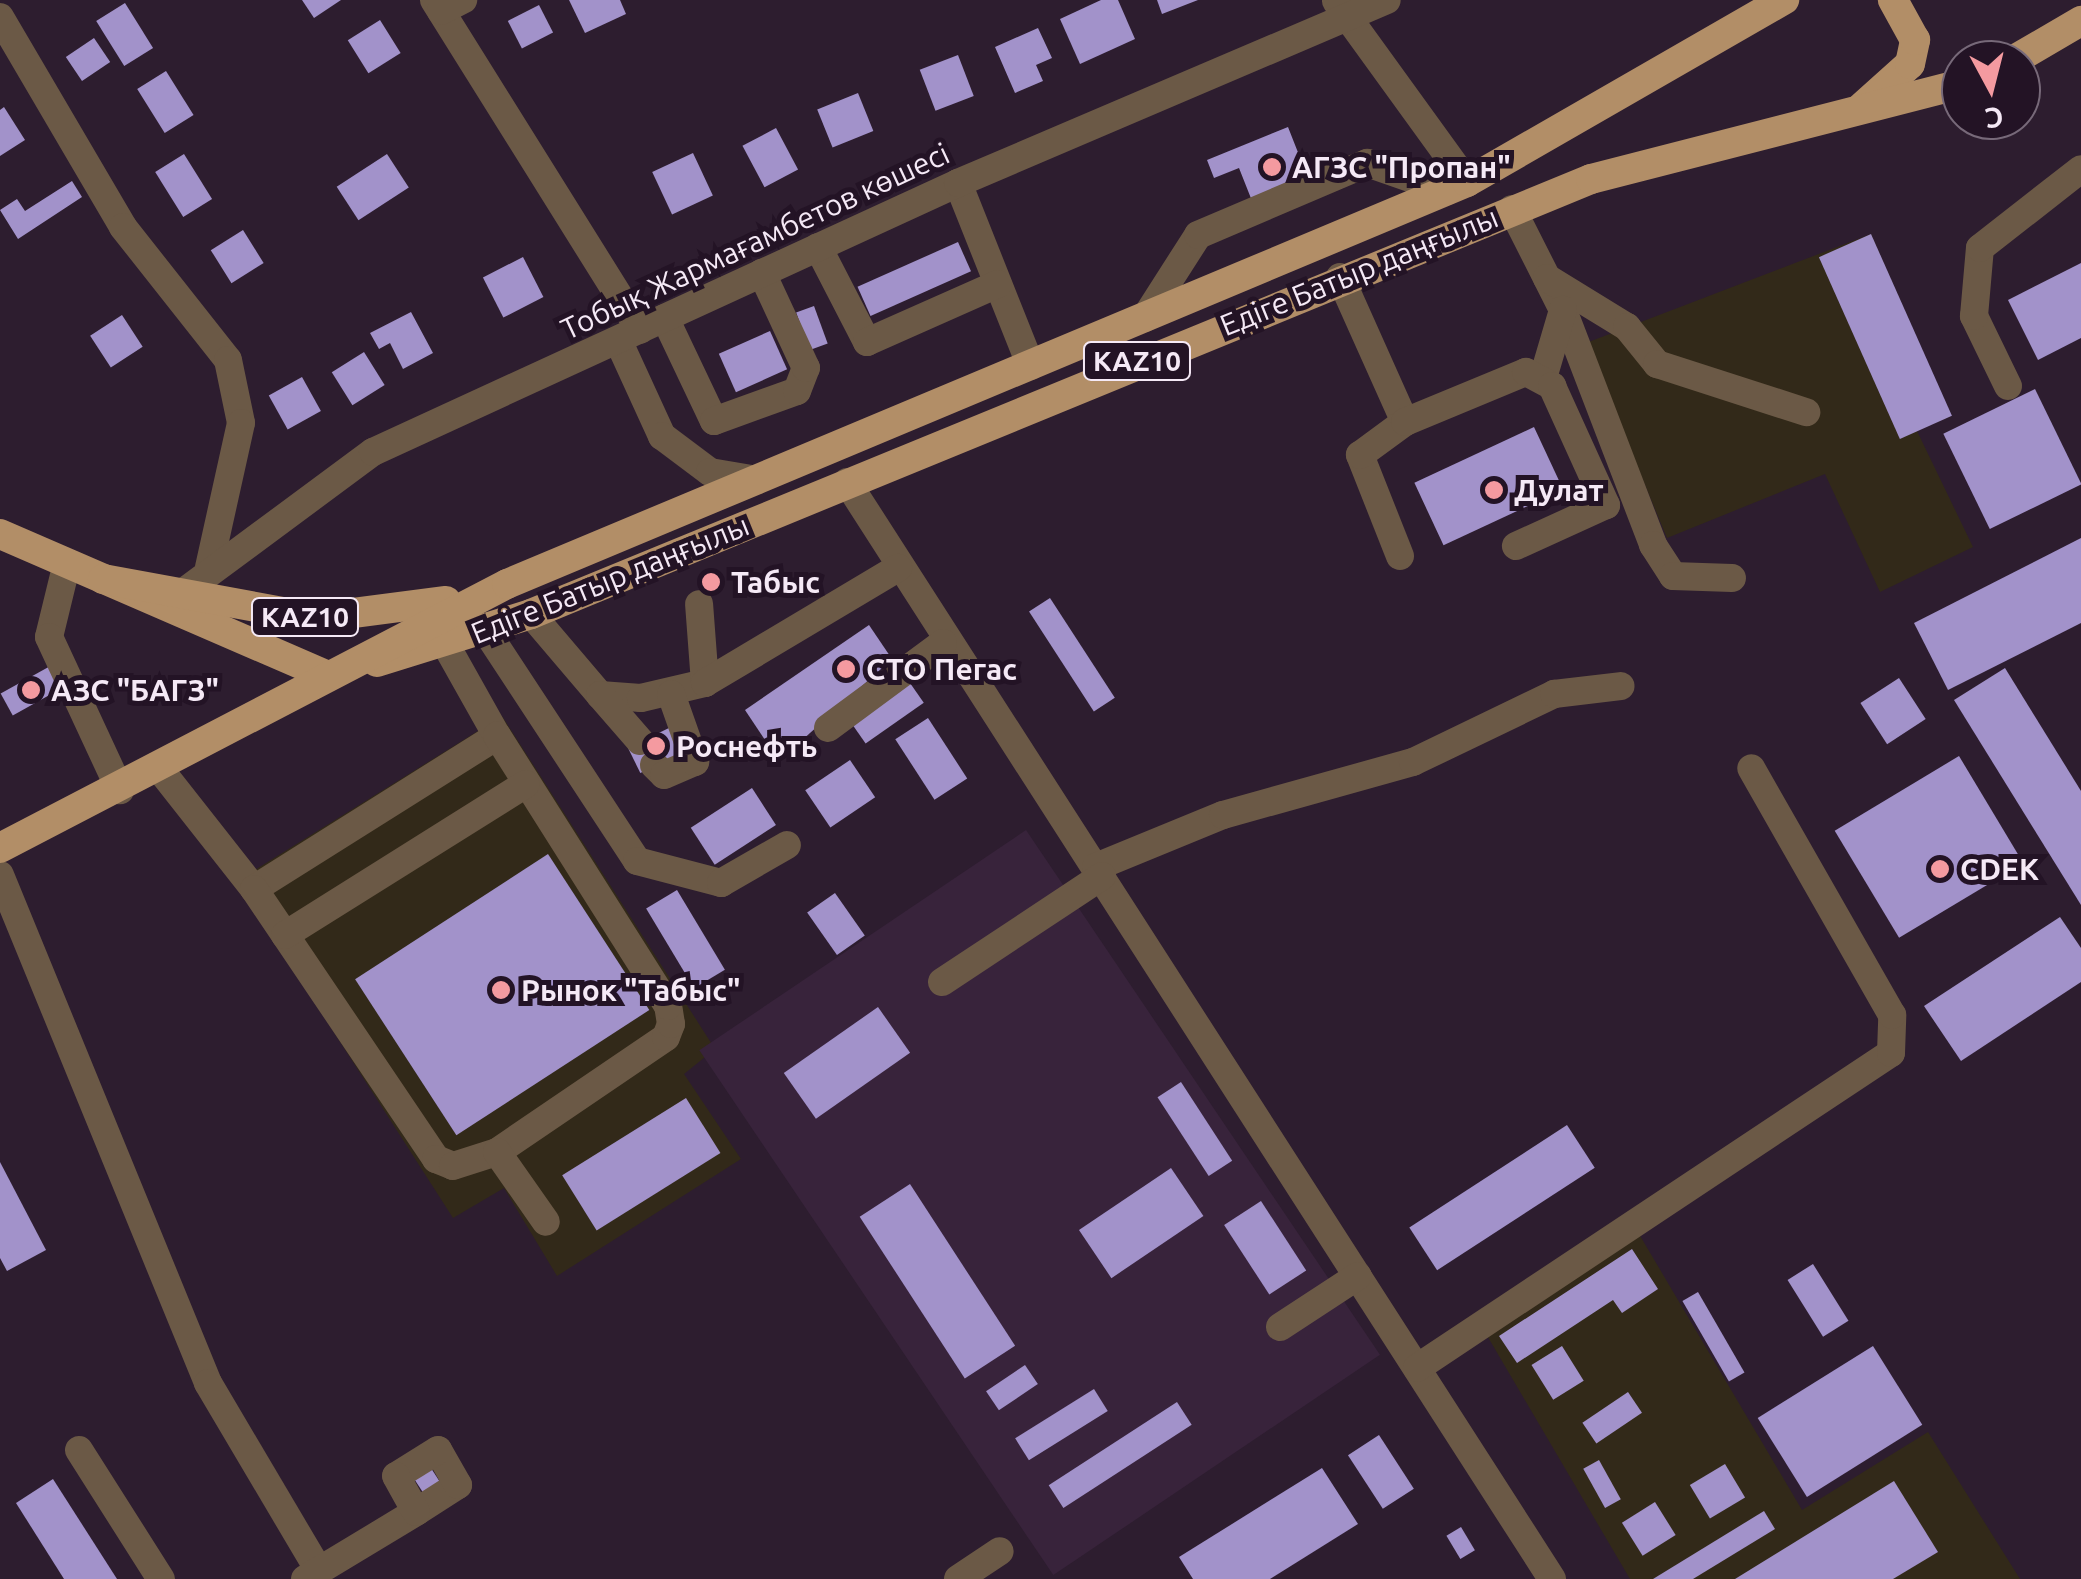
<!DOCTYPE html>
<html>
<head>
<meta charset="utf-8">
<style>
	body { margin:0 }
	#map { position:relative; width:2081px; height:1579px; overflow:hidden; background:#2d1d2f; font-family:Ubuntu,sans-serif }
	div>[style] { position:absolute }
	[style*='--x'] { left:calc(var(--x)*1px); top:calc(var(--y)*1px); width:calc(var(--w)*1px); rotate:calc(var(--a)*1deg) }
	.commercial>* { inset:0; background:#322919 }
	.built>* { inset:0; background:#38233b; transform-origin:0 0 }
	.building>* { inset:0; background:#a292ca; transform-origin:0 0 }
	.minor>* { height:28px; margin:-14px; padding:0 14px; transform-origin:14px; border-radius:14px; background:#6b5946 }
	.major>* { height:30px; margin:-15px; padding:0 15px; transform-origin:15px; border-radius:15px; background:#b28e67 }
	.dots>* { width:28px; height:28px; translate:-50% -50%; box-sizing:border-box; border:5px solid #231325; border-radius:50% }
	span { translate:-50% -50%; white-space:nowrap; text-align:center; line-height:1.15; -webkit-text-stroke:10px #231325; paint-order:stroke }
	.shield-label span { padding:2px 8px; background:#231325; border:2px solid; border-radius:8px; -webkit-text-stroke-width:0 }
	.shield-label { font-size:28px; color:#f5e9f6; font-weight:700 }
	.poi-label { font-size:30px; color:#f5e9f6; font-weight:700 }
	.left { translate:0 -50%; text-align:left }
	.street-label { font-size:30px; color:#f5e9f6 }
	.north { position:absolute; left:1941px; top:40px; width:100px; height:100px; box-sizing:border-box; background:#231325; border:2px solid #776979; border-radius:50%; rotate:173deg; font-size:28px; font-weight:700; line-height:40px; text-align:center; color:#f5e9f6 }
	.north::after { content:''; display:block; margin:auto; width:35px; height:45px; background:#f49aa0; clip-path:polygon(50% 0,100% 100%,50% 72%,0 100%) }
</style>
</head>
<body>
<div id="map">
	<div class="commercial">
		<i style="clip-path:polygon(1871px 234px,1951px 416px,1917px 431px,1973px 547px,1880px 592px,1825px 474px,1667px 538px,1586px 343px)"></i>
		<i style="clip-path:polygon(502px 716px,715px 1049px,684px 1074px,741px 1159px,557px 1276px,504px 1188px,453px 1218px,237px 881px)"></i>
		<i style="clip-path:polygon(1639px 1234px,1802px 1510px,1928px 1432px,2020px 1579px,1630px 1579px,1482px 1327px)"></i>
	</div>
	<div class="built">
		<i style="left:1026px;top:830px;width:633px;height:394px;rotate:56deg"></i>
	</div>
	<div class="building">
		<i style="clip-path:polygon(302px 0,341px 0,314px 18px)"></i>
		<i style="clip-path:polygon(569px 0,620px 0,626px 14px,585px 33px)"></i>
		<i style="clip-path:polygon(1101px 0,1118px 0,1135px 39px,1080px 64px,1060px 19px)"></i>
		<i style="clip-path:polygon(1157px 0,1198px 0,1162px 14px)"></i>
		<i style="left:125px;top:3px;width:53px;height:34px;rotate:58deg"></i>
		<i style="left:539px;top:5px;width:31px;height:35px;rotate:63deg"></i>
		<i style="left:380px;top:20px;width:39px;height:38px;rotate:58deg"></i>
		<i style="clip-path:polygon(1038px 28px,1052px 58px,1036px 65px,1043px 81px,1015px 93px,995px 47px)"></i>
		<i style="left:94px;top:38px;width:29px;height:34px;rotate:56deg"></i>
		<i style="left:958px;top:55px;width:44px;height:41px;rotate:69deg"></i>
		<i style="left:166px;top:71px;width:52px;height:34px;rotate:58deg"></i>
		<i style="left:858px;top:93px;width:41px;height:44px;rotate:68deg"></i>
		<i style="clip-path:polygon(4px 107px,25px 140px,0 156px,0 110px)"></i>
		<i style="clip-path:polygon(1288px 127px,1310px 183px,1254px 206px,1239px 168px,1214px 178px,1207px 160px)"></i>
		<i style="left:776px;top:128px;width:47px;height:38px;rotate:62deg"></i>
		<i style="left:693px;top:153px;width:47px;height:45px;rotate:65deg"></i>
		<i style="left:184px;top:154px;width:53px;height:34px;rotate:58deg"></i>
		<i style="left:387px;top:154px;width:40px;height:60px;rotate:57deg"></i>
		<i style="clip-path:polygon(72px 181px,82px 197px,18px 239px,0 210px,17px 199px,25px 211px)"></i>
		<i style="left:243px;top:230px;width:39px;height:38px;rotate:58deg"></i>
		<i style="left:1871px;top:234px;width:199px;height:57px;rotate:66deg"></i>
		<i style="left:958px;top:242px;width:32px;height:110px;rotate:66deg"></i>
		<i style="left:523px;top:257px;width:45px;height:45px;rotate:63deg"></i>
		<i style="clip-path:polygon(2081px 263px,2081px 338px,2038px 360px,2008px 300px)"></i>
		<i style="left:814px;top:306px;width:40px;height:19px;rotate:70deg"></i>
		<i style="clip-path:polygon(411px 312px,433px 353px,403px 369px,390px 343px,379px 349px,370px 333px)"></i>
		<i style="left:122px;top:315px;width:38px;height:38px;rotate:57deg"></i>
		<i style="left:770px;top:331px;width:42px;height:56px;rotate:66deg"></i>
		<i style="left:364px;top:352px;width:39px;height:38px;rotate:58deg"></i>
		<i style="left:302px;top:377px;width:39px;height:38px;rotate:61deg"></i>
		<i style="left:2035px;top:389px;width:106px;height:102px;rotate:64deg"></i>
		<i style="left:1534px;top:427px;width:69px;height:132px;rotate:65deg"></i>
		<i style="clip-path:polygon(2081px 538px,2081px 623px,1948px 690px,1914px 623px)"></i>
		<i style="left:1050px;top:598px;width:119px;height:25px;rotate:57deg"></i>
		<i style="clip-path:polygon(869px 625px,892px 659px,779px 761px,745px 710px)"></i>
		<i style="left:54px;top:664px;width:25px;height:61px;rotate:61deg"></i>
		<i style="clip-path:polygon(2005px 668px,2081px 791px,2081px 905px,1954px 700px)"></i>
		<i style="left:1899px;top:678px;width:49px;height:46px;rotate:57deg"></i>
		<i style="left:910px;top:683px;width:24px;height:71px;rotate:55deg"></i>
		<i style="left:928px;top:718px;width:72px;height:39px;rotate:57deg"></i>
		<i style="left:673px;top:726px;width:28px;height:50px;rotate:64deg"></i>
		<i style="left:1959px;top:756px;width:125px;height:145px;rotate:59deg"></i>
		<i style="left:850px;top:760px;width:45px;height:54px;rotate:56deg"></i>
		<i style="left:752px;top:788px;width:44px;height:73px;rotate:57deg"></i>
		<i style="left:548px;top:854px;width:186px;height:230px;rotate:57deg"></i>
		<i style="left:677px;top:890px;width:93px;height:36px;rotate:59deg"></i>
		<i style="left:835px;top:893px;width:52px;height:34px;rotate:55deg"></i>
		<i style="clip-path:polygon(2060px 917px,2081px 948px,2081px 982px,1961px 1061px,1924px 1006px)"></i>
		<i style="left:878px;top:1007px;width:56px;height:115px;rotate:55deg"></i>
		<i style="left:1181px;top:1082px;width:94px;height:28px;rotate:57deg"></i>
		<i style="left:686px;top:1098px;width:65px;height:146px;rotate:58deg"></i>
		<i style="left:1567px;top:1125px;width:51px;height:188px;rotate:57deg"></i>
		<i style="clip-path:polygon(0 1162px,46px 1250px,7px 1271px,0 1258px)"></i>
		<i style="left:1171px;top:1168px;width:58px;height:111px;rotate:56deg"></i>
		<i style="left:910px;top:1184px;width:193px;height:60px;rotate:57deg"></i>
		<i style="left:1261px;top:1201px;width:83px;height:44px;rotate:57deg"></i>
		<i style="clip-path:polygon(1632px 1249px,1658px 1289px,1622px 1313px,1613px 1300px,1517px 1363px,1499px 1336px)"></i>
		<i style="left:1813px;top:1264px;width:67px;height:30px;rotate:58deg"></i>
		<i style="left:1698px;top:1292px;width:93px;height:18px;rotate:60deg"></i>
		<i style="left:1562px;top:1346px;width:41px;height:36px;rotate:58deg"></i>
		<i style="left:1873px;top:1346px;width:93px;height:136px;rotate:58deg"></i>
		<i style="left:1025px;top:1365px;width:23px;height:47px;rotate:56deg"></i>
		<i style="left:1094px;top:1389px;width:26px;height:93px;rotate:58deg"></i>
		<i style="left:1628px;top:1392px;width:25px;height:55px;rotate:56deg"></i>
		<i style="left:1177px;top:1402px;width:27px;height:153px;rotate:57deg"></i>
		<i style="left:1379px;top:1435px;width:64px;height:37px;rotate:57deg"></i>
		<i style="left:1599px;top:1460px;width:45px;height:18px;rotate:61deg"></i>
		<i style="left:1725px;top:1464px;width:39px;height:41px;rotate:59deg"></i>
		<i style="left:429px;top:1465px;width:24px;height:20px;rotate:57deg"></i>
		<i style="clip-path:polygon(1322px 1468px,1358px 1524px,1270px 1579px,1193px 1579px,1179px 1557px)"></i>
		<i style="clip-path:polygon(53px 1479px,117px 1579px,64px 1579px,16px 1503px)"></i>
		<i style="clip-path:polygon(1894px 1481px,1938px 1552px,1893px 1579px,1735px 1579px)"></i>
		<i style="left:1655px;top:1502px;width:39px;height:39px;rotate:58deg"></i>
		<i style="clip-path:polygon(1764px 1511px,1775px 1529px,1693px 1579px,1653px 1579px)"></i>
		<i style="left:1461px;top:1527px;width:27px;height:17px;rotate:59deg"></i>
	</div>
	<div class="minor">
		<i style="--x:434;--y:0;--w:389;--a:58"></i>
		<i style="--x:1336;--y:1;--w:223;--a:54.1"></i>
		<i style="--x:441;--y:11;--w:25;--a:-27"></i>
		<i style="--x:0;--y:17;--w:243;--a:59.6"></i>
		<i style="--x:123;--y:227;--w:169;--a:51.7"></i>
		<i style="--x:228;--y:360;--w:64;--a:78.3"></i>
		<i style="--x:241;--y:423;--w:148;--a:102.5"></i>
		<i style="--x:958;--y:183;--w:197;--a:68.3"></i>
		<i style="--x:1512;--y:209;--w:113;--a:63.2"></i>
		<i style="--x:1563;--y:310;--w:252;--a:69"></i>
		<i style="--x:1653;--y:545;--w:37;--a:57"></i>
		<i style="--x:1673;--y:576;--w:59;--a:1.9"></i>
		<i style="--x:818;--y:247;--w:107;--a:62.7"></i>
		<i style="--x:867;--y:342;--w:143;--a:-23.9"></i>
		<i style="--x:1340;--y:277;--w:159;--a:65.9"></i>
		<i style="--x:1547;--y:278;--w:94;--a:31.5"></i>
		<i style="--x:1627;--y:327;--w:48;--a:51"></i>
		<i style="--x:1657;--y:364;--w:157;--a:17.9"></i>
		<i style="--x:665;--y:318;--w:114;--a:64.6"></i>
		<i style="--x:714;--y:421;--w:88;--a:-19.9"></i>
		<i style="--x:797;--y:391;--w:25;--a:-69"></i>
		<i style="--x:806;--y:368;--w:105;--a:-114.9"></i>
		<i style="--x:1145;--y:318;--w:98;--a:-57.4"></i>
		<i style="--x:1198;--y:235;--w:184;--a:-23.1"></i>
		<i style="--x:1367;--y:163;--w:85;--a:19.3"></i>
		<i style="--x:618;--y:340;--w:106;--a:65.4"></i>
		<i style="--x:662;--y:436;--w:60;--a:36.9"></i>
		<i style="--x:710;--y:472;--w:48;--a:9.7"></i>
		<i style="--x:1543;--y:378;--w:71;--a:-73.6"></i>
		<i style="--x:2008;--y:386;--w:78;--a:-115.9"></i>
		<i style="--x:1974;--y:316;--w:68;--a:-85"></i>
		<i style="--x:1980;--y:248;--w:128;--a:-38"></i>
		<i style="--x:847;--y:482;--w:1304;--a:57.27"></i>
		<i style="--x:1400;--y:556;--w:109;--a:-111.6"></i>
		<i style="--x:1360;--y:455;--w:56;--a:-36.3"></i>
		<i style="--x:1405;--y:422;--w:131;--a:-22.5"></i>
		<i style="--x:1526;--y:372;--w:30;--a:28"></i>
		<i style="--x:1552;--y:386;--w:131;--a:65.6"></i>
		<i style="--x:1606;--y:505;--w:99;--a:155.5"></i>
		<i style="--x:67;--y:563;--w:76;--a:103.7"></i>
		<i style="--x:49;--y:637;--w:169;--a:65.1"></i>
		<i style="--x:181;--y:594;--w:239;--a:-36.5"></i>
		<i style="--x:373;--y:452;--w:644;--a:-24.69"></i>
		<i style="--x:958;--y:183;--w:466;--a:-23.1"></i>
		<i style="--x:531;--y:614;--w:106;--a:49.6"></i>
		<i style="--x:600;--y:695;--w:41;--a:4.2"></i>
		<i style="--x:641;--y:698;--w:66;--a:-13.2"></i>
		<i style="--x:705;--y:683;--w:79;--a:-94.3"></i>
		<i style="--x:486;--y:631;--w:275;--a:56.7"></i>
		<i style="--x:637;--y:861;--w:87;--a:14.7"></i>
		<i style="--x:721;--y:883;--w:76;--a:-29.9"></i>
		<i style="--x:705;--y:683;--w:225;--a:-30.8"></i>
		<i style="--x:600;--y:695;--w:61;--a:49"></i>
		<i style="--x:828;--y:728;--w:143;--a:-36.5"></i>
		<i style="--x:654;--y:765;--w:14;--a:45"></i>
		<i style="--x:664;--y:775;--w:34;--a:-23"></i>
		<i style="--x:695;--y:762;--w:72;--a:-109.4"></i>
		<i style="--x:162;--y:772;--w:149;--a:51.8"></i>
		<i style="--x:254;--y:889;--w:287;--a:-32.2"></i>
		<i style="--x:497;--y:736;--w:104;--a:-119.3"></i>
		<i style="--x:1096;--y:867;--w:137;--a:-22.3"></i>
		<i style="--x:1223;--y:815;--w:197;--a:-15.6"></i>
		<i style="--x:1413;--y:762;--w:157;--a:-25.7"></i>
		<i style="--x:1554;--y:694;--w:67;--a:-6.8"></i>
		<i style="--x:0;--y:875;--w:549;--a:67.73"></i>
		<i style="--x:208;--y:1383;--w:218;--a:59.4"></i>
		<i style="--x:254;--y:889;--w:326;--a:56"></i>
		<i style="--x:436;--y:1159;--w:18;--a:22"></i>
		<i style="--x:453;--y:1166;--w:46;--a:-17.7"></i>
		<i style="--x:497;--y:1152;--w:204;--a:-34.2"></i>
		<i style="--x:666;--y:1037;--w:14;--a:-69"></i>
		<i style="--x:671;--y:1024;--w:18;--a:-99"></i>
		<i style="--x:668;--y:1006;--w:320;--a:-122.3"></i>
		<i style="--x:285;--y:935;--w:284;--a:-32.1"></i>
		<i style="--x:942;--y:982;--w:192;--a:-33.5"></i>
		<i style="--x:497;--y:1152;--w:85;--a:55"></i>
		<i style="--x:1280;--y:1327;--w:93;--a:-33.2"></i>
		<i style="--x:1417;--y:1368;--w:569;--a:-33.61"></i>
		<i style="--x:1891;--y:1053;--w:38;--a:-88"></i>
		<i style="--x:1892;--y:1015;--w:284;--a:-119.7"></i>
		<i style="--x:79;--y:1450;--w:153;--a:57.6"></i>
		<i style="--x:305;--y:1579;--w:130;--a:-31.1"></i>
		<i style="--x:416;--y:1512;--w:50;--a:-32.7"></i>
		<i style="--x:458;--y:1485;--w:40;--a:-119.7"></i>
		<i style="--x:438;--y:1450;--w:49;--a:148.2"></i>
		<i style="--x:396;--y:1476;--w:41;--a:60.9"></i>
		<i style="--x:958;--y:1579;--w:50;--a:-33.7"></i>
	</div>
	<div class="major">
		<i style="--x:2014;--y:60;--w:78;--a:-30.2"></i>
		<i style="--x:1862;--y:107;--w:64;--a:-41.9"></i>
		<i style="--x:1910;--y:64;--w:25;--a:-78"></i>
		<i style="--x:1915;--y:40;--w:46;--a:-118.8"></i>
		<i style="--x:0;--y:534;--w:355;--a:23.4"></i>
		<i style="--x:103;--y:579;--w:216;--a:10.4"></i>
		<i style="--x:315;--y:618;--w:132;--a:-7.4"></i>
		<i style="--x:377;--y:662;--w:161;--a:-17.3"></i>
		<i style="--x:531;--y:614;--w:1146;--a:-22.31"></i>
		<i style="--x:1591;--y:179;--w:382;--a:-14.4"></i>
		<i style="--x:0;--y:848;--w:572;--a:-27.51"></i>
		<i style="--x:507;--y:584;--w:1041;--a:-22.72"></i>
		<i style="--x:1467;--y:182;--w:366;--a:-29.9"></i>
	</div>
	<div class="dots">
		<i style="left:1272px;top:167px;background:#f49aa0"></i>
		<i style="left:1494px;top:490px;background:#f49aa0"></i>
		<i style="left:711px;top:582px;background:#f49aa0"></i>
		<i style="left:846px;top:669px;background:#f49aa0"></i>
		<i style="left:31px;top:690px;background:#f49aa0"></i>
		<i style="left:656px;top:746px;background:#f49aa0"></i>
		<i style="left:1940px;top:869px;background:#f49aa0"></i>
		<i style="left:501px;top:990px;background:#f49aa0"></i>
	</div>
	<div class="shield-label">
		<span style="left:1137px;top:361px">KAZ10</span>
		<span style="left:305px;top:617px">KAZ10</span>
	</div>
	<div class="poi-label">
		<span class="left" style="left:1292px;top:167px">АГЗС "Пропан"</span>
		<span class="left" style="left:1514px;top:490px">Дулат</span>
		<span class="left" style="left:731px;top:582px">Табыс</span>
		<span class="left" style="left:866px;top:669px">СТО Пегас</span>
		<span class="left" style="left:51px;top:690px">АЗС "БАГЗ"</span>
		<span class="left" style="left:676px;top:746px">Роснефть</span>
		<span class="left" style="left:1960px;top:869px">CDEK</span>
		<span class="left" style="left:521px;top:990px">Рынок "Табыс"</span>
	</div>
	<div class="street-label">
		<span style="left:755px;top:241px;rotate:-25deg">Тобық Жармағамбетов көшесі</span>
		<span style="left:1359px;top:271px;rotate:-22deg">Едіге Батыр даңғылы</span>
		<span style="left:610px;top:579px;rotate:-22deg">Едіге Батыр даңғылы</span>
	</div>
	<div class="north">С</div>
</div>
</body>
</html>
